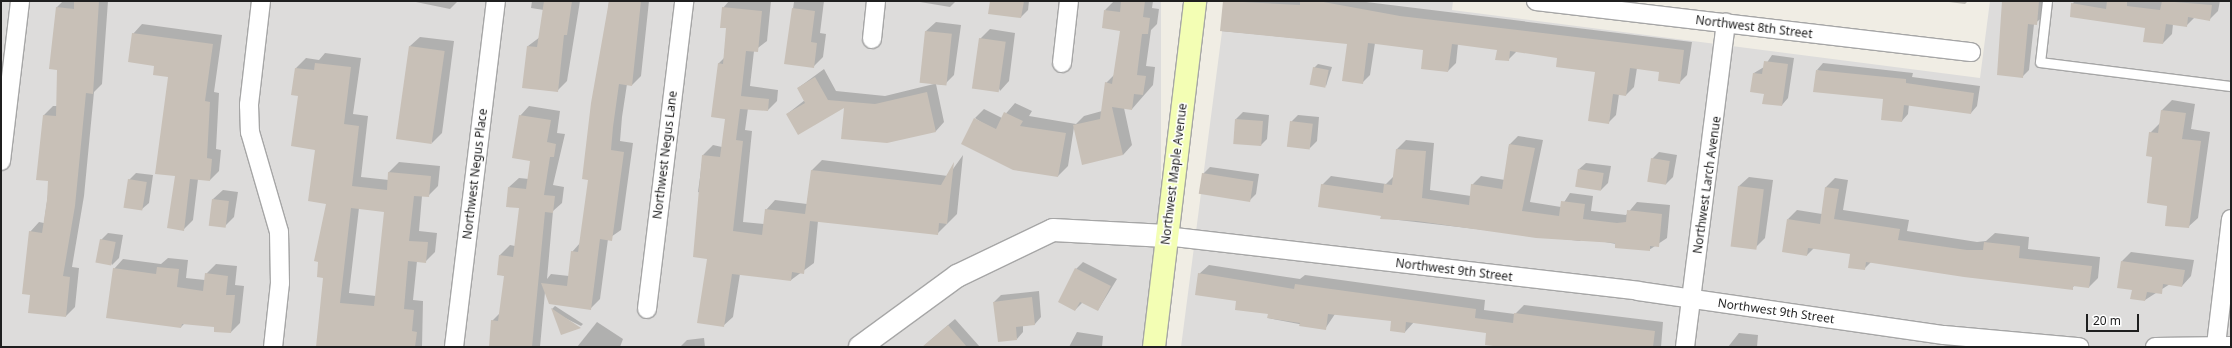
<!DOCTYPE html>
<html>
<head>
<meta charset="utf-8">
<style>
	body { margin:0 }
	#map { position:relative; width:2232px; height:348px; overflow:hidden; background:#f0ede4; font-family:"Noto Sans",sans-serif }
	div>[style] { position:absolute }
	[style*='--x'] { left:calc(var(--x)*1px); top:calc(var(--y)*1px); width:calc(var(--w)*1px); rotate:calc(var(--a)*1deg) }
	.residential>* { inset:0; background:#dddcdb; transform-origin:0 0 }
	.shadow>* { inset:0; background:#0003 }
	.building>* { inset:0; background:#c8c0b7; transform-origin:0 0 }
	.roads { filter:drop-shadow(1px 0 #a6a6a6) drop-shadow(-1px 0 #a6a6a6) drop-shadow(0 1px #a6a6a6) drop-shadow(0 -1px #a6a6a6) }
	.service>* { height:9px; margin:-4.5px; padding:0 4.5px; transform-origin:4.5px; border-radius:4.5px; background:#fff }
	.minor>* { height:18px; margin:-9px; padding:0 9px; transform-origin:9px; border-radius:9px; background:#fff }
	.tertiary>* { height:22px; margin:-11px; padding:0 11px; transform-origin:11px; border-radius:11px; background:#fff }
	.secondary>* { height:22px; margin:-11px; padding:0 11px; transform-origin:11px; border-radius:11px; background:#f3feb4 }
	span { translate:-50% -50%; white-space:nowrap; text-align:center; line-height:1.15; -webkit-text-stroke:3px #fff; paint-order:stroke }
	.street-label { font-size:12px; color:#1f1f1f }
	.frame { position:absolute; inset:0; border:2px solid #1f1f1f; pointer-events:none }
	.scale { position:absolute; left:2086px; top:314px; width:53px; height:18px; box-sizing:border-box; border:2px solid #1f1f1f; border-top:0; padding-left:5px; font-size:12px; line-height:14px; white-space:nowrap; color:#1f1f1f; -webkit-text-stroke:3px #fff; paint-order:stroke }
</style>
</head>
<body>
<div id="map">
	<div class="residential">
		<i style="left:1px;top:1px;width:1160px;height:346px"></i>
		<i style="clip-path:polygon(1226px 1px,1453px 1px,1452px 10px,1980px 78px,1990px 1px,2231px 1px,2231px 347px,1181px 347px)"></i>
	</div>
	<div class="shadow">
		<i style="clip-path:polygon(63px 1px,108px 1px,102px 84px,94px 92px,84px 196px,72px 267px,79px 268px,75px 307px,66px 316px,31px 294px,30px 232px,39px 222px,44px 223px,50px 180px,44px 115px,53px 106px,58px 106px,57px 7px)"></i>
		<i style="clip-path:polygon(411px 1px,458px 1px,450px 9px)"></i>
		<i style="clip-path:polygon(532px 1px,580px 1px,567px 81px,557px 91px,523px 87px,528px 46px,540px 37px,544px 10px,531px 8px)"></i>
		<i style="clip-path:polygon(609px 1px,649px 1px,641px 76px,632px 85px,627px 84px,622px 117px,620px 141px,633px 143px,621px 230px,608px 239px,600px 299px,591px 308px,545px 292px,540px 347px,490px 347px,492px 321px,500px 313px,505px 276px,498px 274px,500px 255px,510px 245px,515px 246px,520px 208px,509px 187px,519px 178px,529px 179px,532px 160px,520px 116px,529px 106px,560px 111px,557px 133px,565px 134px,553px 185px,564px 187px,562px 203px,553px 211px,547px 279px,551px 274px,569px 276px,572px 252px,580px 243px,590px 179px)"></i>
		<i style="clip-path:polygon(729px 1px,771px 1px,767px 41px,754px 51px,750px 86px,778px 90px,777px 101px,768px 110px,748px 108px,745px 130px,752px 131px,743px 222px,764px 224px,766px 210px,775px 200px,807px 204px,812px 170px,822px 160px,948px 176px,963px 155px,957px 214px,937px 234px,818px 221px,814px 263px,791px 280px,740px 274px,733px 317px,723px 326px,708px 258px,702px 193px,698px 192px,703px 155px,713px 145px,722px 147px,726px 118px,718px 64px,724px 58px,727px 27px,723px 8px)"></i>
		<i style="clip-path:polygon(789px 1px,824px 1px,820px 33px,826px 34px,823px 57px,813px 67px,785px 63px,794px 2px)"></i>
		<i style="clip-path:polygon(914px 1px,956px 1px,950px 7px)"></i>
		<i style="clip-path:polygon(991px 1px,1029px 1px,1028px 10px,1021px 17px)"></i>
		<i style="clip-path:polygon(1114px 1px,1153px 1px,1152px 8px,1159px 9px,1157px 24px,1151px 30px,1146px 66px,1155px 67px,1153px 85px,1132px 109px,1124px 108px,1132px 145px,1123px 155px,1074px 127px,1068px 166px,1058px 176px,975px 118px,984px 109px,1002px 118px,1015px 103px,1032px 111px,1029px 116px,1076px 124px,1084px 116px,1102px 111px,1106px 83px,1115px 74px,1121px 30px,1105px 10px)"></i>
		<i style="clip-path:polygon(1224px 1px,1358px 1px,1692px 42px,1687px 75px,1679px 83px,1660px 71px,1637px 68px,1634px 87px,1626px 95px,1619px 94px,1616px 115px,1608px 123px,1596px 71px,1559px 57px,1517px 51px,1508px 60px,1498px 49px,1458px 44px,1456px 63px,1448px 71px,1424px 49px,1375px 43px,1370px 75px,1362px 83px,1348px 43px,1221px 31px)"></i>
		<i style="clip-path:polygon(1941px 1px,1968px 1px,1965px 4px)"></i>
		<i style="clip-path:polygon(2003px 1px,2045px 1px,2043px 17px,2034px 24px,2029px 70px,2022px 77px)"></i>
		<i style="clip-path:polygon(2075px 1px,2220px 1px,2218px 11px,2210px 19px,2195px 17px,2186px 26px,2173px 24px,2172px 34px,2163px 43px,2146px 27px,2072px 4px)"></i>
		<i style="clip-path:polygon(936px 22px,961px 25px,954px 75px,944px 85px,936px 84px,944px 122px,936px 131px,887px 142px,845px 106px,787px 114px,805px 100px,798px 88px,824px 69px,836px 91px,885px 96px,934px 84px,926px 31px)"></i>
		<i style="clip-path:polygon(142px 24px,222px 35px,214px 92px,219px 93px,216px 149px,221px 150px,219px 171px,210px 180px,198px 179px,193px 220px,183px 230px,169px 76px,155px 65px,133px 34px)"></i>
		<i style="clip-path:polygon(990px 29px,1015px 33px,1009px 81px,1000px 91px,980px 39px)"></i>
		<i style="clip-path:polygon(420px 37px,454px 41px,442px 133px,432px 143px,410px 46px)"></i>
		<i style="clip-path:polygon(evenodd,325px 53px,361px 58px,353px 114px,368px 116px,361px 177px,389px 180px,389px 172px,399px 162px,440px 166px,438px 186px,428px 196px,422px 196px,419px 231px,437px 233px,435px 252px,425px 262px,417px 261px,413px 300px,423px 301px,422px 347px,317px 347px,324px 277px,320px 261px,315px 260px,327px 203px,296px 68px,306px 58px,319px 60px,325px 53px,359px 208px,385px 211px,376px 296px,349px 293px,359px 208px)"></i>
		<i style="clip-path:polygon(1772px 55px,1794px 58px,1788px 98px,1782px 105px,1765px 93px,1754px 73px,1764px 67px)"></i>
		<i style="clip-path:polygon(1823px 63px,1913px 73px,1912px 77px,1980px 86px,1977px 106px,1971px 113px,1909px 104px,1908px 114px,1902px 121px,1884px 98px,1817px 70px)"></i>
		<i style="clip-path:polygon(1318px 64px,1332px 67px,1326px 86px,1314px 68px)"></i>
		<i style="clip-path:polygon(2172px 100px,2195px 104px,2191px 129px,2210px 132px,2198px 218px,2188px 227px,2168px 205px,2150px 133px,2160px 123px,2162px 110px)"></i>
		<i style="clip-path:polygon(1243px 112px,1269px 115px,1267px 139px,1260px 146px,1236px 119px)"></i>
		<i style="clip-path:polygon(1298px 115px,1319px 117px,1317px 141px,1310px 148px,1291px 122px)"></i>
		<i style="clip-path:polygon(1518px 136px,1543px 140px,1530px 202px,1561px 207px,1570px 193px,1593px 196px,1591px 211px,1626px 215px,1637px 202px,1670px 205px,1667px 238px,1649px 250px,1583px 238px,1580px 241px,1381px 218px,1382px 215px,1322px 185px,1331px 176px,1386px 184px,1394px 176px,1397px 149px,1406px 140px,1434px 143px,1430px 190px,1471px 196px,1472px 185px,1481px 176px,1505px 180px,1509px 145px)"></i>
		<i style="clip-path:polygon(1659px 152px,1677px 155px,1673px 177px,1666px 184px,1652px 159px)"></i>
		<i style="clip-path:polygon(1586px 163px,1611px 166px,1608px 183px,1601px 190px,1579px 169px)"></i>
		<i style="clip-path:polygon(1210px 167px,1259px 174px,1256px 194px,1250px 200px,1203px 174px)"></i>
		<i style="clip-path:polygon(136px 173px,153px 175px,149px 203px,142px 209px,129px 180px)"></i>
		<i style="clip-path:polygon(1749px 177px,1773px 180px,1765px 238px,1755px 248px,1739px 186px)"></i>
		<i style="clip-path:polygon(1835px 178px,1848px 180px,1843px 210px,1909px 220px,1907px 231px,1977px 242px,1986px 241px,1995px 233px,2029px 237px,2028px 249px,2100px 257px,2098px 278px,2089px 287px,2075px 285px,2072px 288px,1871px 262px,1864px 269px,1851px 253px,1814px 248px,1807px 255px,1788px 219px,1797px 210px,1822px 214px,1826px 187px)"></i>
		<i style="clip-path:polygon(223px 190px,238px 192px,234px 217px,224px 227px,213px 199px)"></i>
		<i style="clip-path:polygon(108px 233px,123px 235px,119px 258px,112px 265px,101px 240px)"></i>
		<i style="clip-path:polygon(2131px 252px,2194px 260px,2191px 276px,2182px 286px,2170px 284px,2145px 300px,2133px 289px,2122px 261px)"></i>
		<i style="clip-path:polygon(168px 258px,188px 260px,186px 278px,205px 280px,206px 274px,216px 264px,237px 266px,235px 285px,244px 286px,240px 323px,231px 332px,215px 326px,185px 323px,181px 327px,114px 269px,123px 259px,161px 264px)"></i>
		<i style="clip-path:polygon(1083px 262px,1117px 279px,1098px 310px,1083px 302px,1075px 310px,1076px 269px)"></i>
		<i style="clip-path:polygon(1209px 265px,1300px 279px,1305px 275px,1485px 300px,1484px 310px,1515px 314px,1524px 305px,1663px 322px,1661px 347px,1498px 347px,1487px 332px,1414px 322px,1405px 332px,1392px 320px,1335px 314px,1325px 329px,1268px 318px,1269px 313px,1237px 300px,1199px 274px)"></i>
		<i style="clip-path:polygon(1039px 291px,1041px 317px,1035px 324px,1023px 326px,1023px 332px,1017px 339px,994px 302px,1001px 295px)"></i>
		<i style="clip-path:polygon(555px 306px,583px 324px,581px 326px,557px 314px,552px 309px)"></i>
		<i style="clip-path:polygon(955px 319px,980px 347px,923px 347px,926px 344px)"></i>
		<i style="clip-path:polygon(597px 322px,623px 339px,620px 347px,577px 347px)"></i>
		<i style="clip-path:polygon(1077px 332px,1103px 336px,1102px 347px,1069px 347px)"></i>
		<i style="clip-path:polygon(1739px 333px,1758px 335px,1757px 347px,1728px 347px)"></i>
		<i style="clip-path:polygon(704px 338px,705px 347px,680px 347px,687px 340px)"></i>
	</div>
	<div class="building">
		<i style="clip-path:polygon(74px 1px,99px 1px,93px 94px,86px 93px,75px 206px,63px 276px,70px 277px,66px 317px,28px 313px,30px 295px,22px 294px,29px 231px,42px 233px,47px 200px,48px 181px,36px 180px,43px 115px,56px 116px,57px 70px,49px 69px,56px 7px,74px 9px)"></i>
		<i style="clip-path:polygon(544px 1px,572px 1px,567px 35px,564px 35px,558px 92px,522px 88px,527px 46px,537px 47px)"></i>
		<i style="clip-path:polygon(609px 1px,641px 1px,632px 86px,619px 84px,613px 127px,611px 150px,624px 152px,612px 241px,600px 239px,591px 310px,549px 304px,541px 283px,567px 286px,571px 251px,578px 252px,588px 180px,582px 179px,591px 103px)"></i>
		<i style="clip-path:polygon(990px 1px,1024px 1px,1021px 18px,988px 14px)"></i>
		<i style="clip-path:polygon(1121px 1px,1145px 1px,1143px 17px,1150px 18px,1148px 34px,1142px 34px,1137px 75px,1146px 76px,1143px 95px,1134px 94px,1132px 110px,1112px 107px,1123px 155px,1082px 165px,1073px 125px,1100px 119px,1105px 82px,1112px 84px,1120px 31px,1102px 28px,1104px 10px,1120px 12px)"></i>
		<i style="clip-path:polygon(1223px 1px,1300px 5px,1300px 1px,1318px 1px,1400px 16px,1684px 50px,1680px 84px,1658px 81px,1659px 72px,1630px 68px,1626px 96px,1613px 94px,1609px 124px,1588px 121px,1595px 72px,1556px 67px,1557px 58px,1510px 51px,1509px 61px,1495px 60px,1497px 50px,1452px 44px,1448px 72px,1421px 69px,1423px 50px,1368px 43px,1363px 84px,1342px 81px,1347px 44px,1220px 31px)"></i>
		<i style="clip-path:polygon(2002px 1px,2039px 1px,2037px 25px,2028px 24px,2023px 78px,1997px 75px)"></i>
		<i style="clip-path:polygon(2107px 1px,2127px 1px,2127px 6px,2160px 10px,2162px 1px,2212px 5px,2210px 21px,2188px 17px,2187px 27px,2166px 24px,2163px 44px,2143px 42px,2145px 28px,2070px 17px,2071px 3px,2106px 9px)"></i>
		<i style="clip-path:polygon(722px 7px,762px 11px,758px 52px,746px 51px,741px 96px,769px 99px,768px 111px,740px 109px,736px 140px,743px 141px,733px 231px,762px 235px,765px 209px,805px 214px,811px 170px,941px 185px,954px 162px,947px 224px,939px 223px,938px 235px,810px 221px,804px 274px,792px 272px,791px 281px,732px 274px,724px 327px,697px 323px,707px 259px,693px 257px,702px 155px,720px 157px,725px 119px,711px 117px,718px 63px,723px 64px,726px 28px,720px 28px)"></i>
		<i style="clip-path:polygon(792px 8px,815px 11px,811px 42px,817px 43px,814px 68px,784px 64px)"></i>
		<i style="left:925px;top:31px;width:27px;height:52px;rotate:6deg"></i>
		<i style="clip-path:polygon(132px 33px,213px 44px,205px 101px,210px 102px,207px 158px,212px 159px,210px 181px,190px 179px,184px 231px,167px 228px,175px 176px,155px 174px,168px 77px,153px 75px,154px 66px,128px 62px)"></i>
		<i style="left:979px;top:38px;width:27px;height:51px;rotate:8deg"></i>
		<i style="left:409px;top:46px;width:36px;height:94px;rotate:8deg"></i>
		<i style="clip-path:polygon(1764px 61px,1788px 64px,1782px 106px,1762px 104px,1764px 94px,1750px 92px,1753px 73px,1762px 74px)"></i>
		<i style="clip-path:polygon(evenodd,315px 63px,351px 67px,344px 124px,359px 126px,352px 186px,387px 190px,388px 172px,431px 176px,429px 197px,414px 196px,409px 241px,428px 242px,426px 263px,408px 261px,404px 309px,414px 310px,412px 331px,417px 332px,415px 347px,316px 347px,323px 278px,317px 277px,318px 262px,314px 261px,326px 204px,308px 201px,315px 150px,291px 146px,298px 96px,291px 95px,295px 68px,314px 70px,315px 63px,351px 208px,384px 212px,374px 306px,340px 303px,351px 208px)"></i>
		<i style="left:1313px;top:67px;width:16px;height:18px;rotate:11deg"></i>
		<i style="clip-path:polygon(1816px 70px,1906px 79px,1906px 83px,1974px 93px,1971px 114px,1904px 105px,1902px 122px,1881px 120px,1883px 99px,1813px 92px)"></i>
		<i style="clip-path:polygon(815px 77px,828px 100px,875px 104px,927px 92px,936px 132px,887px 143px,841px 139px,844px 108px,798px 135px,786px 114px,805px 103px,797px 88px)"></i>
		<i style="clip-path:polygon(2161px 110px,2186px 113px,2182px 139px,2201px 141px,2189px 228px,2165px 226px,2167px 206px,2147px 203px,2152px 157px,2146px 156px,2149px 132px,2158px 133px)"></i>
		<i style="clip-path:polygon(1004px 112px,1023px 121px,1020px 126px,1066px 133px,1058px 177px,1013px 170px,961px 144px,974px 118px,996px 129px)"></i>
		<i style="clip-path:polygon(519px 115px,551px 120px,547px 142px,556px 144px,554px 157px,550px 157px,544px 195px,555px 196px,553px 213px,545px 212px,532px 347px,489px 347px,491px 320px,498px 321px,504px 276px,497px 275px,499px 255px,513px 257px,519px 208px,506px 207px,508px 187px,526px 189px,530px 161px,512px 158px)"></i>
		<i style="left:1235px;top:119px;width:28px;height:25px;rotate:4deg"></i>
		<i style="left:1290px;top:121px;width:23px;height:26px;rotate:7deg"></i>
		<i style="clip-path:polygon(1509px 144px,1535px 148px,1522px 211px,1559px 216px,1561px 201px,1585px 204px,1583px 219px,1617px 223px,1626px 222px,1627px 210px,1662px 214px,1659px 247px,1650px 246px,1650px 251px,1615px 248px,1615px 243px,1536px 238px,1417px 221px,1380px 219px,1381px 216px,1318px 207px,1321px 184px,1383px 193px,1384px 184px,1392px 185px,1396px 149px,1426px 151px,1422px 198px,1469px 205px,1471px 184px,1502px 189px)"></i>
		<i style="left:1651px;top:158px;width:19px;height:24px;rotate:9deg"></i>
		<i style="left:1578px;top:169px;width:26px;height:18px;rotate:9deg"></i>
		<i style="left:1202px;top:173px;width:52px;height:21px;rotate:9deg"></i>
		<i style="left:128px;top:179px;width:19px;height:29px;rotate:9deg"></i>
		<i style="left:1738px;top:186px;width:26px;height:61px;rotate:7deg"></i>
		<i style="clip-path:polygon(1825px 187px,1839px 189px,1834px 219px,1900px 229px,1898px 240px,1967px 250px,1983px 250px,1984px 242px,2020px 246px,2019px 258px,2092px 266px,2089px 288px,2073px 286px,2073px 290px,1964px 277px,1866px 262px,1865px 270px,1848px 268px,1850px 254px,1808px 248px,1807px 256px,1782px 252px,1787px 219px,1820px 224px)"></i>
		<i style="left:212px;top:199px;width:17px;height:27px;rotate:7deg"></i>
		<i style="left:100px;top:239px;width:16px;height:24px;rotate:11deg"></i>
		<i style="clip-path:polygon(2121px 261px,2185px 270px,2182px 287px,2163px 284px,2162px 294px,2147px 292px,2145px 301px,2130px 299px,2132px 290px,2117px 288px)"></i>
		<i style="clip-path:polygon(157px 267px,179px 269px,177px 287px,203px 291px,205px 273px,228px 276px,226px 295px,235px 295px,231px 333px,214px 332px,214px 327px,182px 324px,181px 328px,106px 318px,113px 268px,156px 274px)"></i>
		<i style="clip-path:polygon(1075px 268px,1111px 286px,1098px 311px,1080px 302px,1075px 311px,1058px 302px)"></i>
		<i style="clip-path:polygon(1198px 273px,1294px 289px,1295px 284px,1476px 309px,1475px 318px,1513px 323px,1514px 313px,1655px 331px,1653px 347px,1501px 347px,1485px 345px,1486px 333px,1406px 322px,1405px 333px,1390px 331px,1391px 321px,1328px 314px,1326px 330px,1299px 326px,1300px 323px,1267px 318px,1268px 314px,1235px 310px,1236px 301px,1195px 295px)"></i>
		<i style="clip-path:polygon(1032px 297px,1035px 325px,1016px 327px,1017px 340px,998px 342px,993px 302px)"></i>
		<i style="clip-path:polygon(551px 308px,581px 328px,561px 335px)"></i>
		<i style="clip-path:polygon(948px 325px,967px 347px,922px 347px)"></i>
	</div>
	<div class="roads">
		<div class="service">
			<i style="--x:2047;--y:1;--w:61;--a:96.5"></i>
			<i style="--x:2040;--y:62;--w:193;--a:7.2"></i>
		</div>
		<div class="minor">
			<i style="--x:261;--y:1;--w:105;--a:96.6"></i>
			<i style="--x:249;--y:105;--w:27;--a:88"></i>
			<i style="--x:250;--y:132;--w:104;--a:73.8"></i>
			<i style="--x:279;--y:232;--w:51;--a:88.9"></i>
			<i style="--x:280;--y:283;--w:64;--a:96.2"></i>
			<i style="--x:1536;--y:1;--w:438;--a:6.7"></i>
			<i style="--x:872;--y:39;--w:38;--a:-84"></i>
			<i style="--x:1062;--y:63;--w:62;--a:-83.6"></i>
			<i style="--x:1;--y:161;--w:161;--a:-83.2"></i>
			<i style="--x:1166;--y:236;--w:475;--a:6.6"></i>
			<i style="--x:1638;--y:291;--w:309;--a:8.2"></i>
			<i style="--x:1944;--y:335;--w:136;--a:5.1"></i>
			<i style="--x:647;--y:309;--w:310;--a:-83.1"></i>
			<i style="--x:2216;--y:345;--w:127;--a:-83.2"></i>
			<i style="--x:454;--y:347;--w:349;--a:-83.1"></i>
			<i style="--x:1685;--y:347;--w:327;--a:-82.8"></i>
			<i style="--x:2155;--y:347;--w:76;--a:-0.8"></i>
		</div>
		<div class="tertiary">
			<i style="--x:860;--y:347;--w:120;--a:-36.2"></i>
			<i style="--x:957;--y:276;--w:106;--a:-25.6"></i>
			<i style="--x:1053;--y:230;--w:113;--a:3"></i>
		</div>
		<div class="secondary">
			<i style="--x:1154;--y:347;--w:348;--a:-83.2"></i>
		</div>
	</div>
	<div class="street-label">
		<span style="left:1754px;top:27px;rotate:7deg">Northwest 8th Street</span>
		<span style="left:665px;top:155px;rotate:-83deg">Northwest Negus Lane</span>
		<span style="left:475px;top:174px;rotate:-83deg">Northwest Negus Place</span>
		<span style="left:1174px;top:174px;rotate:-83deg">Northwest Maple Avenue</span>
		<span style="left:1707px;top:185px;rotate:-82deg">Northwest Larch Avenue</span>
		<span style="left:1454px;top:270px;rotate:7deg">Northwest 9th Street</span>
		<span style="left:1776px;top:311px;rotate:8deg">Northwest 9th Street</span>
	</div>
	<div class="frame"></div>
	<div class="scale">20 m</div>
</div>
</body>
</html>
